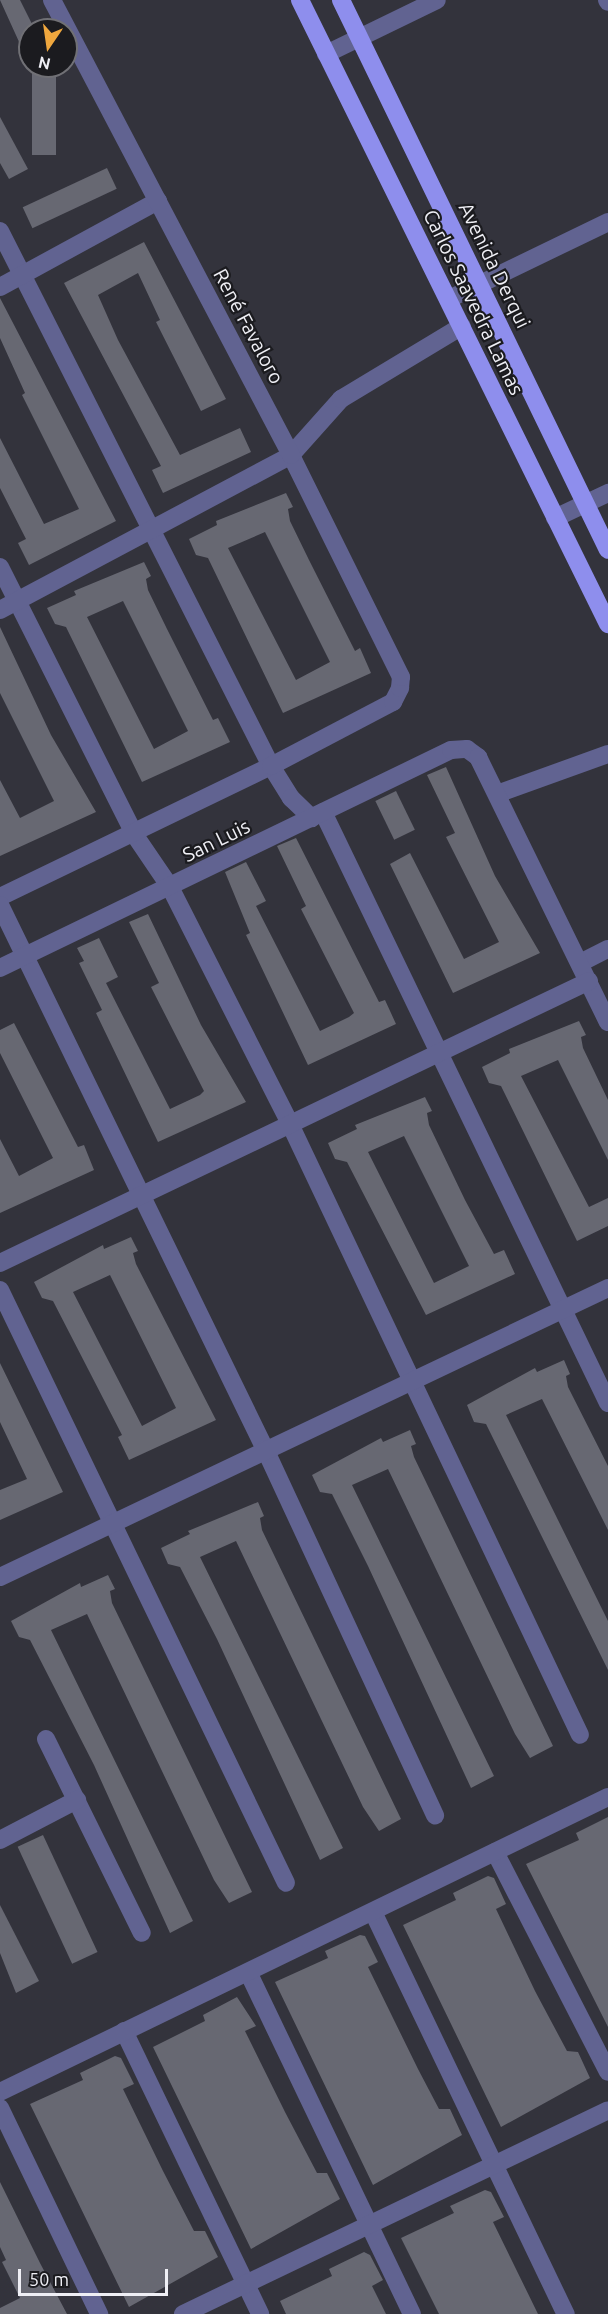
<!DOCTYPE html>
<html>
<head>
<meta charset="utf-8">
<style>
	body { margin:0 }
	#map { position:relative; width:608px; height:2314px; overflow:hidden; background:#33333c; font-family:Ubuntu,sans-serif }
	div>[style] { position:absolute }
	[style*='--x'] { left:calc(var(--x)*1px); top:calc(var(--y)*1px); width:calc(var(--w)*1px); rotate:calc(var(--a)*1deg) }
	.building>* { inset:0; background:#676872; transform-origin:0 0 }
	.minor>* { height:18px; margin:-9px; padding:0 9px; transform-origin:9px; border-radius:9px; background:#616391 }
	.major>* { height:18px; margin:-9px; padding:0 9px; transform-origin:9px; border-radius:9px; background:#8e8eed }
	span { translate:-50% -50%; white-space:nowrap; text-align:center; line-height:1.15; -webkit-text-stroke:4.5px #1b1b1f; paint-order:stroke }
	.street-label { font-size:20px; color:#efeff5 }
	.north { position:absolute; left:18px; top:18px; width:60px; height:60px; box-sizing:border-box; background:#1b1b1f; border:2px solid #707075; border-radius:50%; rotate:193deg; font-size:16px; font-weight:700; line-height:24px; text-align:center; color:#efeff5 }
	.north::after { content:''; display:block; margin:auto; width:21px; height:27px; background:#efa73e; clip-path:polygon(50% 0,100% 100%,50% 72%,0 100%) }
	.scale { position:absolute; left:18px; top:2269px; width:150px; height:27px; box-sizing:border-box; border:3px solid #efeff5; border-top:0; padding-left:8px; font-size:18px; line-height:21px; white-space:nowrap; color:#efeff5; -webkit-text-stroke:4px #1b1b1f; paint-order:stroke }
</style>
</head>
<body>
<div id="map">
	<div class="building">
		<i style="clip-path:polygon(0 0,20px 0,35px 30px,30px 30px,30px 66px)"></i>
		<i style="left:32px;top:66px;width:24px;height:89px"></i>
		<i style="clip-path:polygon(0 117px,28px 169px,9px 179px,0 163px)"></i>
		<i style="left:107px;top:168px;width:23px;height:93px;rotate:65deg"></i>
		<i style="clip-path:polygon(144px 242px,226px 399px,201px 411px,156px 322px,160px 320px,138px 273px,98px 295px,118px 340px,180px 455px,240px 428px,251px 452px,163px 493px,152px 470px,161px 466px,64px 283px)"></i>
		<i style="clip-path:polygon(0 298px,116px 521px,29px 565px,18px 543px,26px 539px,0 488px,0 438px,44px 524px,79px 509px,22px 395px,25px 393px,0 338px)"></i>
		<i style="clip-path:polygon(evenodd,286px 493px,293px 507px,288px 509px,290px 521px,309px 560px,355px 651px,360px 648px,371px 673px,283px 713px,208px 558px,196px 555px,189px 539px,217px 525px,216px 521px,286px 493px,265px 532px,330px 662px,296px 680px,228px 548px,265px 532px)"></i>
		<i style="clip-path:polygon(evenodd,144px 562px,151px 576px,146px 579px,148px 590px,167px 629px,213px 720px,218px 718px,230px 742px,142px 782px,66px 627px,55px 624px,47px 608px,76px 595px,74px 591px,144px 562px,123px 601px,188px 731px,154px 749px,87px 617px,123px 601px)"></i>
		<i style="clip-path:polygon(0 627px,51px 735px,96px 812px,0 856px,0 780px,20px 818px,54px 801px,0 693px)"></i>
		<i style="clip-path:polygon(446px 767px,495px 876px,540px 953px,453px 993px,390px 864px,410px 853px,464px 959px,499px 942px,446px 837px,455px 833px,427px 775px)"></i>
		<i style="left:396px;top:791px;width:43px;height:23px;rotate:64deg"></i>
		<i style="clip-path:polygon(296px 838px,379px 1002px,385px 1000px,396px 1024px,308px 1065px,246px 935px,250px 933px,225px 872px,246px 862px,266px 901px,256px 906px,320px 1031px,349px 1017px,354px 1013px,301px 909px,306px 906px,277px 846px)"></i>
		<i style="clip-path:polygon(148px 914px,201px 1025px,246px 1102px,158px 1142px,96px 1013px,102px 1010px,79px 963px,84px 961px,77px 948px,99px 938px,118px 977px,106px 983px,170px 1109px,200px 1095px,204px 1091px,151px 987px,159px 983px,129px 922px)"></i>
		<i style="clip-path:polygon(579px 1021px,586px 1035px,581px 1037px,583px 1048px,608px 1100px,608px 1160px,558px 1060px,521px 1076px,589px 1207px,608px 1198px,608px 1226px,577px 1241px,501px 1086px,489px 1083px,482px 1067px,510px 1053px,509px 1049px)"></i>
		<i style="clip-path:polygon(14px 1023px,78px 1147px,84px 1145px,94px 1170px,0 1213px,0 1139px,19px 1176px,53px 1158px,0 1053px,0 1030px)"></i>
		<i style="clip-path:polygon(evenodd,425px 1097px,432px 1111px,427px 1113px,429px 1125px,465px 1200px,494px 1254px,504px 1250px,515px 1274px,426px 1315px,347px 1162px,335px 1159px,328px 1143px,357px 1129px,355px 1125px,425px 1097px,404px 1136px,469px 1266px,434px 1283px,368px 1152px,404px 1136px)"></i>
		<i style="clip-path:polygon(evenodd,131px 1237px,138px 1251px,133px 1253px,136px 1264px,216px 1420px,129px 1460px,118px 1437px,122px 1435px,53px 1301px,42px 1298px,34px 1282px,103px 1245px,104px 1249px,131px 1237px,110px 1275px,176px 1408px,142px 1426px,73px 1292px,110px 1275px)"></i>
		<i style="clip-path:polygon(564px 1360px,570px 1374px,566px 1376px,568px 1387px,608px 1466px,608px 1530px,542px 1399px,506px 1415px,608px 1621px,608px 1670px,486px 1424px,474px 1422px,467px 1405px,535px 1368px,537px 1372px)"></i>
		<i style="clip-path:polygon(0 1363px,63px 1492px,0 1520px,0 1490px,27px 1479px,0 1422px)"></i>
		<i style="clip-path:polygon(410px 1430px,416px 1444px,411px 1446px,414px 1457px,553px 1746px,530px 1758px,515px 1734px,388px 1469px,352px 1485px,494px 1776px,471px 1788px,368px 1566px,332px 1494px,320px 1492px,312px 1475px,381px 1438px,383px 1442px)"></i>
		<i style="clip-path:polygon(258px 1502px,264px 1516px,260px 1518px,262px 1530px,401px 1819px,379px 1831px,363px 1807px,236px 1541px,200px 1557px,343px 1848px,320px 1860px,217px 1639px,180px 1567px,168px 1564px,161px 1548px,190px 1534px,188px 1531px)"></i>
		<i style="clip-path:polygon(108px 1575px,115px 1589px,110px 1591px,112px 1603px,252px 1892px,229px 1903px,214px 1880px,87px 1614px,51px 1630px,193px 1921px,170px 1933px,94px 1765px,30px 1640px,19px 1637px,11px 1621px,80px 1583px,81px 1587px)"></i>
		<i style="clip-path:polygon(608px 1817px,608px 2027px,526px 1864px,579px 1840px,576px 1833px)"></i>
		<i style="left:43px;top:1835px;width:129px;height:28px;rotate:65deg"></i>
		<i style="clip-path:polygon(488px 1876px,494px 1878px,506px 1904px,496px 1909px,535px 1991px,567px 2051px,578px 2052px,590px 2078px,501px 2127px,403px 1925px,456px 1900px,453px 1893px)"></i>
		<i style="clip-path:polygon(0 1905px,39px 1981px,16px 1993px,0 1953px)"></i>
		<i style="clip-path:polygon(360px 1935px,365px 1936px,378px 1962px,368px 1967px,418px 2069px,439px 2109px,450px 2109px,462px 2135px,373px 2185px,275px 1982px,328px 1958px,325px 1951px)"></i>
		<i style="clip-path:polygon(237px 1997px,256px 2026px,245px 2031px,285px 2112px,317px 2173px,327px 2173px,340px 2199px,251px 2249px,153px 2047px,205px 2021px,203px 2015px)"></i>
		<i style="clip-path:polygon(115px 2056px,121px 2058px,134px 2084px,123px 2089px,163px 2171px,194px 2231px,205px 2231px,218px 2257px,129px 2307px,30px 2104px,83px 2080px,80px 2073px)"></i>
		<i style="clip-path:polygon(0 2182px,40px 2263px,67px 2314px,0 2314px,0 2308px,20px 2298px,2px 2262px,6px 2260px,0 2247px)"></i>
		<i style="clip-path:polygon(485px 2190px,491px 2192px,504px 2217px,493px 2222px,538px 2314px,439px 2314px,401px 2238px,454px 2213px,450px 2206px)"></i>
		<i style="clip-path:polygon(364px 2252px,370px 2255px,383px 2280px,372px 2286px,386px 2314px,286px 2314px,280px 2301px,332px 2276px,329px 2269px)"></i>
	</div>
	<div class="minor">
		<i style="--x:607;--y:0;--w:2;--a:63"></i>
		<i style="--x:326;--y:54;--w:123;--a:-25.9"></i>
		<i style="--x:0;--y:231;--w:600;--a:63.14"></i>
		<i style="--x:271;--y:766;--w:38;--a:58"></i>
		<i style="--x:291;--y:798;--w:29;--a:44"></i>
		<i style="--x:0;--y:287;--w:180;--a:-28.6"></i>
		<i style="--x:449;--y:299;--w:177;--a:-25.8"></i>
		<i style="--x:555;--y:518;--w:59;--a:-25.3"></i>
		<i style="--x:0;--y:567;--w:299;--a:63.3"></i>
		<i style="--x:134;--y:834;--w:64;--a:55.8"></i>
		<i style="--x:170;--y:887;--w:266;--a:63.1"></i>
		<i style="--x:290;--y:1124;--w:676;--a:64.61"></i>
		<i style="--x:0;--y:610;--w:330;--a:-28"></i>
		<i style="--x:291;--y:455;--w:75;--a:-48.2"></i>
		<i style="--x:341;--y:399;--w:141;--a:-31.1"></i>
		<i style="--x:497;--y:794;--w:118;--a:-19.8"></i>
		<i style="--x:323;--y:812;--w:656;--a:64.26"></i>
		<i style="--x:0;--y:897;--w:301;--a:-25.8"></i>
		<i style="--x:271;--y:766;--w:138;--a:-27.7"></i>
		<i style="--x:393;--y:702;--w:16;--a:-63"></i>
		<i style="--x:400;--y:688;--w:11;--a:-85"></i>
		<i style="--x:401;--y:677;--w:248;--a:-116.4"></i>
		<i style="--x:291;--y:455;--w:514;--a:-117.71"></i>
		<i style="--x:0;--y:905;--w:605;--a:64.03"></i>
		<i style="--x:265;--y:1449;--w:404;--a:65.1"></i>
		<i style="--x:580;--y:963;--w:31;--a:-27"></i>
		<i style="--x:0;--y:968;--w:501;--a:-25.8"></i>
		<i style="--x:451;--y:750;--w:16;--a:-4"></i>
		<i style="--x:467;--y:749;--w:14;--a:36"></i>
		<i style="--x:478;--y:757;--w:295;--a:63.9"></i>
		<i style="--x:0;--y:1263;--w:653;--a:-25.58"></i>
		<i style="--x:0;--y:1290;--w:658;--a:64.25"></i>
		<i style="--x:0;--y:1577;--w:673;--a:-25.42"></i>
		<i style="--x:46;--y:1739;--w:216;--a:63.7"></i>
		<i style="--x:0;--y:1840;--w:87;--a:-27.5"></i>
		<i style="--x:495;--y:1852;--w:247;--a:62.8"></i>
		<i style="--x:373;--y:1912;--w:446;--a:64.4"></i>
		<i style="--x:249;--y:1974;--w:377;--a:64.4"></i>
		<i style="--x:124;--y:2031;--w:314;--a:64.3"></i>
		<i style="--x:0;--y:2092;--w:676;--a:-25.88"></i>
		<i style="--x:0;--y:2108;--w:229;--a:64.3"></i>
		<i style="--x:183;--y:2314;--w:471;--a:-25.6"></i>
	</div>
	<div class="major">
		<i style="--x:300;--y:0;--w:696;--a:63.73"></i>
		<i style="--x:341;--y:0;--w:611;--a:64.11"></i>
	</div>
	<div class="street-label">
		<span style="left:495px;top:265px;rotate:64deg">Avenida Derqui</span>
		<span style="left:474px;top:302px;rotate:64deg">Carlos Saavedra Lamas</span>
		<span style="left:249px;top:326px;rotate:62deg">René Favaloro</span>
		<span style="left:216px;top:840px;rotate:-26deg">San Luis</span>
	</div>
	<div class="north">N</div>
	<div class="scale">50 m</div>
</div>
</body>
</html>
